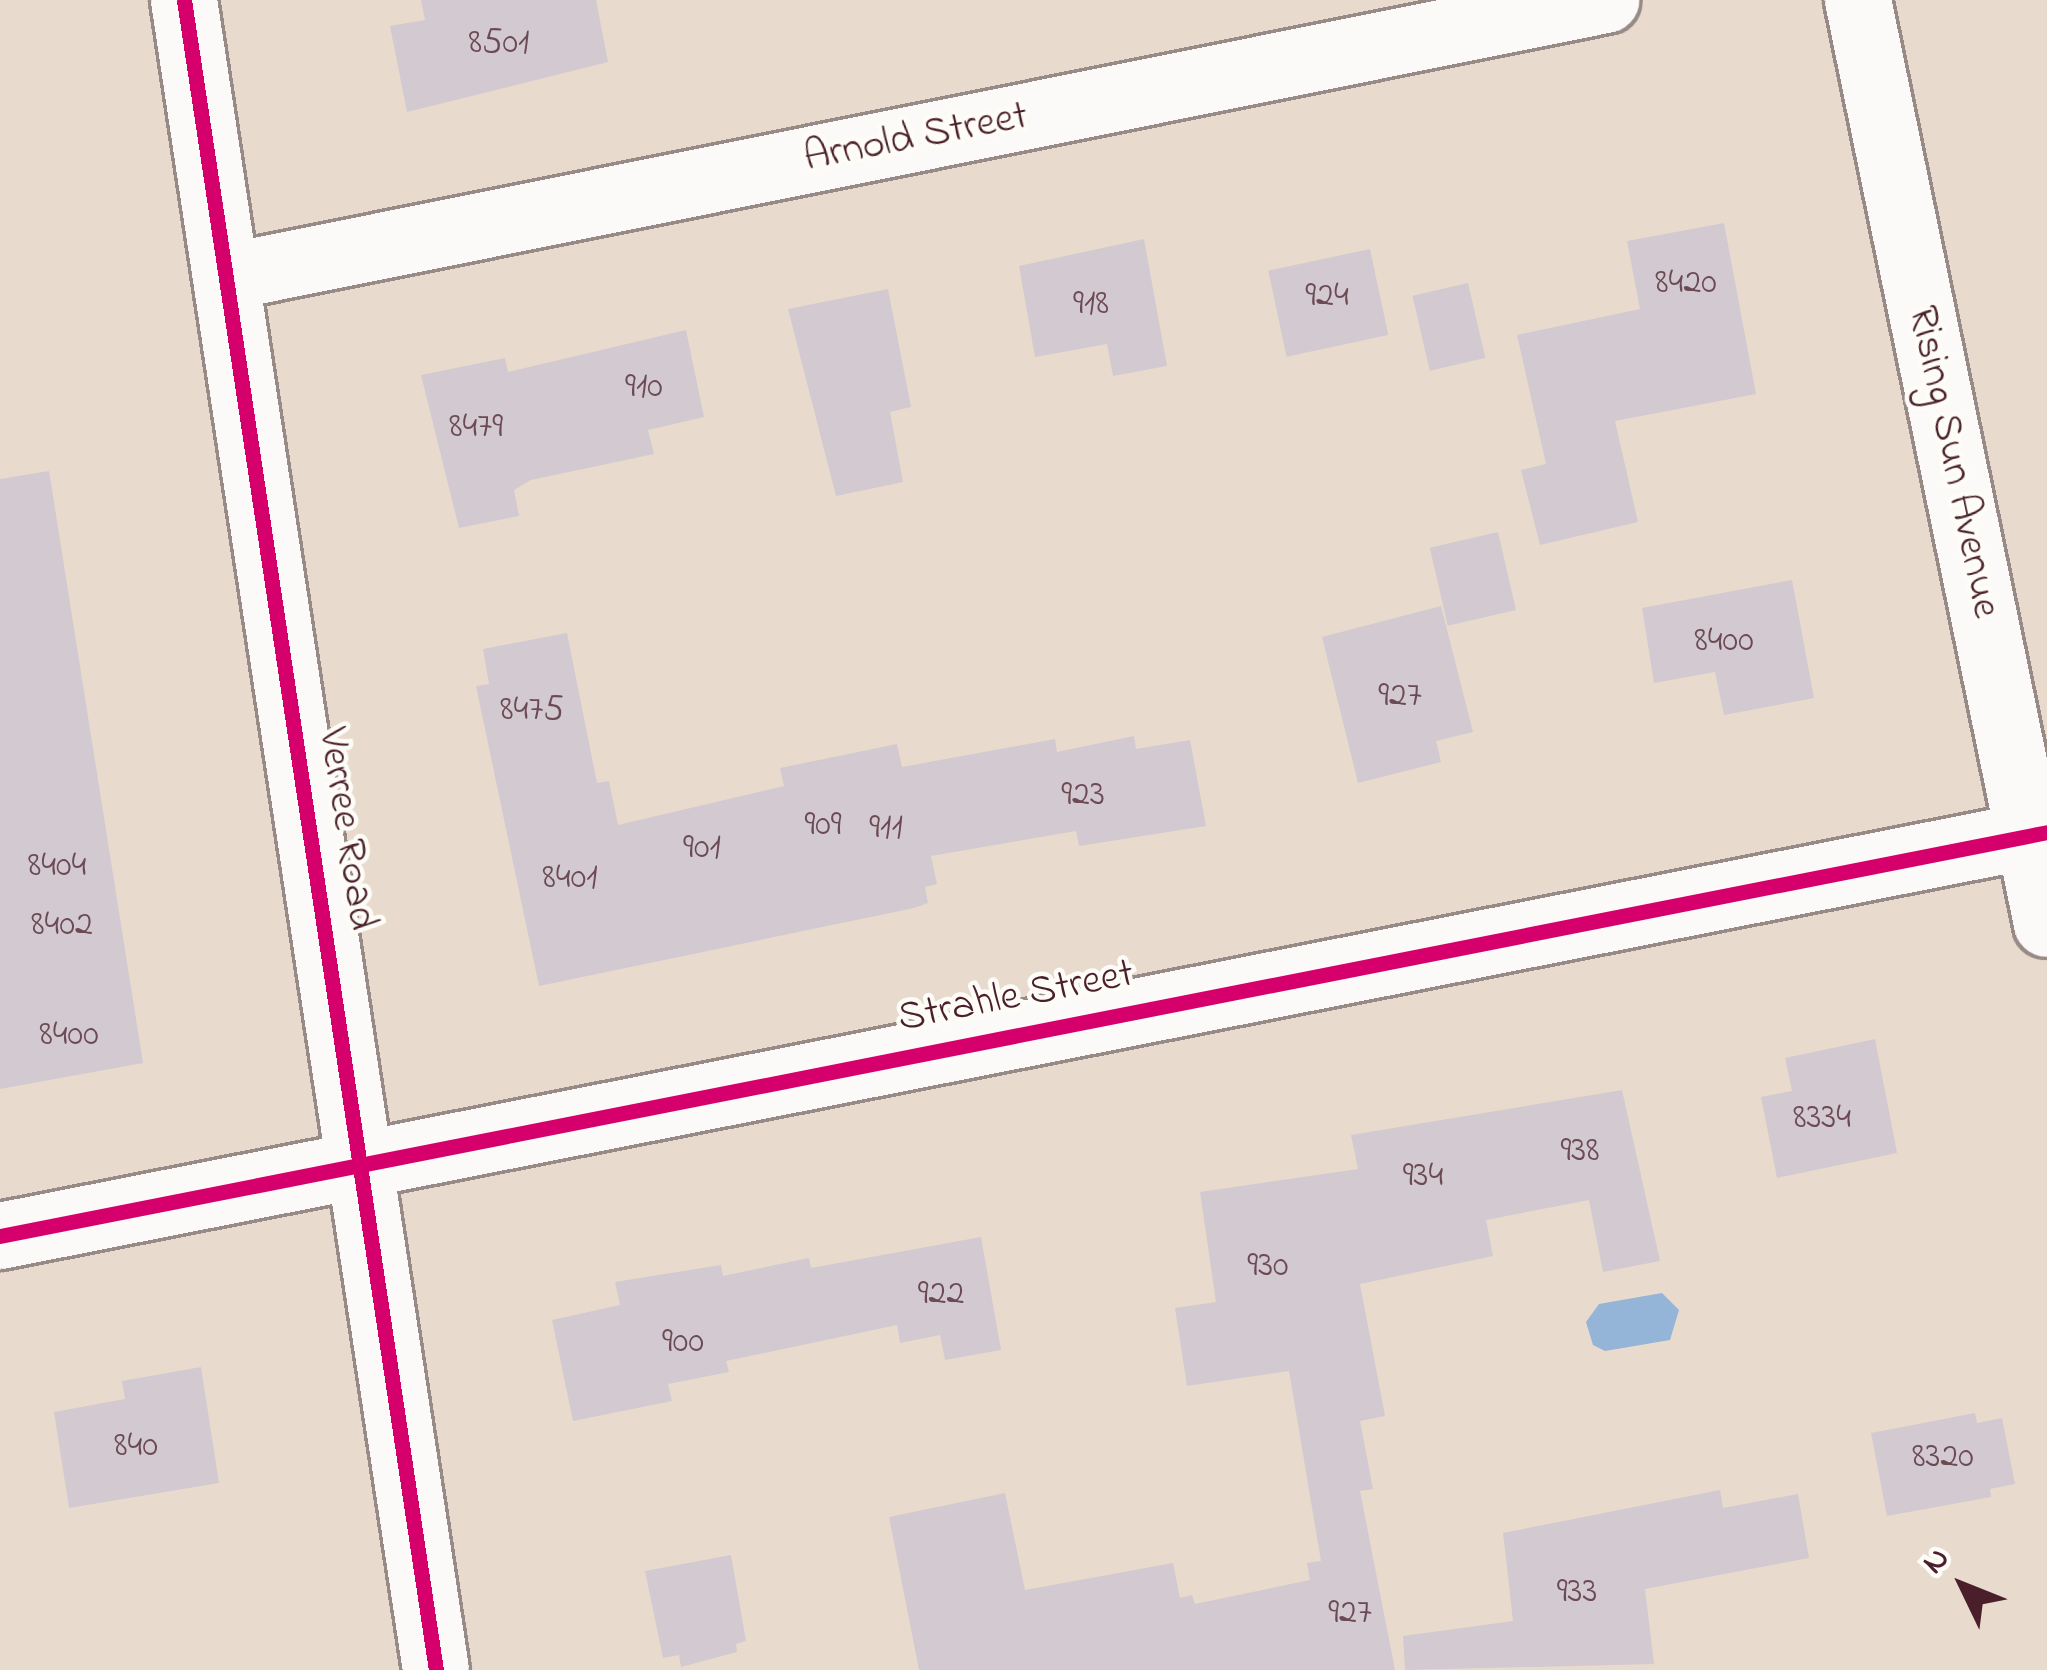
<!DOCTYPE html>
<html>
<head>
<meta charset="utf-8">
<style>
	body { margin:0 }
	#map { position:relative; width:2047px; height:1670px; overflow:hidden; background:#e8dbcd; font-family:"Indie Flower",sans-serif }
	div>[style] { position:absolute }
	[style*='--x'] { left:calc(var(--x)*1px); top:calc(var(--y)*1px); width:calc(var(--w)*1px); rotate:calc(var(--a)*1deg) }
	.water>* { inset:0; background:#94b4d8 }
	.building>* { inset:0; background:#d3c9d0; transform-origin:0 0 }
	.roads { filter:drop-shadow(3px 0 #988a86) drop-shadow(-3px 0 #988a86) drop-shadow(0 3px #988a86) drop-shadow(0 -3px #988a86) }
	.street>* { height:66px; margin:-33px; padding:0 33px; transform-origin:33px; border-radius:33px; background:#fcfaf8 }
	.secondary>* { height:66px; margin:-33px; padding:0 33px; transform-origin:33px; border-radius:33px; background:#fcfaf8 }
	.cycleway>* { height:15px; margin:-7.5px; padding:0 7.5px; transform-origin:7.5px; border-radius:7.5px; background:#d6006c }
	span { translate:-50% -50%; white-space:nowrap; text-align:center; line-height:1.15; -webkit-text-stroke:9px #fdfcf7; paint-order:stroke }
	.number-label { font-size:36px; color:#6c4a54 }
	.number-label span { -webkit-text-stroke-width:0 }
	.street-label { font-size:42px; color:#4a1f2b }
	.north { position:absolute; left:1903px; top:1526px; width:120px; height:120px; -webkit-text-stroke:9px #fdfcf7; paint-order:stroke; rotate:313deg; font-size:33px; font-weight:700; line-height:48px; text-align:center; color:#4a1f2b }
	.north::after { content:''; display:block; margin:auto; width:42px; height:54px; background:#4a1f2b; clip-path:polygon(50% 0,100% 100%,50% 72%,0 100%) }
</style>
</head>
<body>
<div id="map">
	<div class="water">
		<i style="clip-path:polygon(1662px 1293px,1679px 1310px,1670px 1340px,1605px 1351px,1593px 1345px,1586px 1322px,1599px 1304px)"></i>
	</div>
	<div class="building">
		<i style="clip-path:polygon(421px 0,596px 0,608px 62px,407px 112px,390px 26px,425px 20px)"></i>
		<i style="clip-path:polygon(1724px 223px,1756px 394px,1615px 421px,1638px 522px,1540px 545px,1521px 470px,1546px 464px,1517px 335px,1640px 309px,1627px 241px)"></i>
		<i style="clip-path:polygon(1144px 239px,1167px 366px,1113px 376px,1107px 344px,1035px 357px,1019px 266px)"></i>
		<i style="left:1370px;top:249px;width:88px;height:104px;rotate:78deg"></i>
		<i style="left:1468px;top:283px;width:77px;height:57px;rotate:77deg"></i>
		<i style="clip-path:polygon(888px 289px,911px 407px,890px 412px,903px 482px,836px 496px,788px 309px)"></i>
		<i style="clip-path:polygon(686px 330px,704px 417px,648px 430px,654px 454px,531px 480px,514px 490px,519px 516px,459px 528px,421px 375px,505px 358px,508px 372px)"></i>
		<i style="clip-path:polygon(49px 471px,143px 1063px,0 1089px,0 479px)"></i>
		<i style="left:1498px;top:532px;width:80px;height:70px;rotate:77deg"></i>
		<i style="clip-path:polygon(1792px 580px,1814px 698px,1724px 715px,1715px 672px,1654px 683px,1642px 608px)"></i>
		<i style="clip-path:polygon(1441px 606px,1473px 732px,1436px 741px,1441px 762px,1358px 783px,1322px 637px)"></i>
		<i style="clip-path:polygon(567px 633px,597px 783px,609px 781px,618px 825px,784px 786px,780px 768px,897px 744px,902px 767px,1055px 739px,1057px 752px,1134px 736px,1136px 749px,1190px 740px,1206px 826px,1079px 846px,1076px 831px,931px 856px,937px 884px,925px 887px,928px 903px,914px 908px,539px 986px,476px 686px,489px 684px,483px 649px)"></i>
		<i style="clip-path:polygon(1875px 1039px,1897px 1153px,1777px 1178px,1761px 1097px,1792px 1091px,1785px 1058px)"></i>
		<i style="clip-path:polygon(1622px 1090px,1660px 1261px,1603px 1272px,1589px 1200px,1486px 1220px,1493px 1256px,1360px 1284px,1385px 1416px,1360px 1421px,1373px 1489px,1360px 1491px,1395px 1670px,919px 1670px,889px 1517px,1005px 1493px,1025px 1590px,1173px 1563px,1180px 1598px,1192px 1595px,1195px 1604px,1310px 1580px,1307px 1563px,1321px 1561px,1289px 1371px,1187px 1386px,1175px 1308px,1216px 1302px,1200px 1192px,1358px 1169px,1351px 1135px)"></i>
		<i style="clip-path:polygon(981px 1237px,1001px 1350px,945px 1360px,940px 1335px,900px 1343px,897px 1325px,726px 1361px,729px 1372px,668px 1384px,672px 1401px,573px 1421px,552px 1320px,620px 1305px,615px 1282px,721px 1265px,723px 1276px,809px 1258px,811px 1268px)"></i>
		<i style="clip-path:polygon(201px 1367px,219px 1483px,69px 1508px,54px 1412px,125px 1399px,122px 1381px)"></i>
		<i style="clip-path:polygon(1975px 1413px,1977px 1423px,2002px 1418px,2015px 1484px,1990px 1489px,1991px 1497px,1887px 1516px,1871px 1433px)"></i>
		<i style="clip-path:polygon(1720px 1490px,1723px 1508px,1798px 1494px,1809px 1558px,1645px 1589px,1654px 1664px,1405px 1670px,1403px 1636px,1513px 1621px,1503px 1533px)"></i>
		<i style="clip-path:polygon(731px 1555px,746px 1641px,736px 1644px,737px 1652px,681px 1667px,679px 1655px,663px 1658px,645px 1571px)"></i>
	</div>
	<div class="roads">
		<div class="street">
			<i style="--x:1858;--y:0;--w:943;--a:78.44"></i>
			<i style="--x:227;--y:277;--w:1407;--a:-11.36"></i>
			<i style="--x:0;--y:1236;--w:2086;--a:-11.16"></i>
		</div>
		<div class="secondary">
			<i style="--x:184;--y:0;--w:1689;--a:81.42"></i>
		</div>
	</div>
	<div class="cycleway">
		<i style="--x:184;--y:0;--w:1689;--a:81.42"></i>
		<i style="--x:0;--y:1236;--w:2086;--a:-11.16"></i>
	</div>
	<div class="number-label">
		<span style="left:499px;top:44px">8501</span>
		<span style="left:1686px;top:284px">8420</span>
		<span style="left:1327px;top:297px">924</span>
		<span style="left:1091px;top:305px">918</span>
		<span style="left:644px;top:388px">910</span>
		<span style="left:476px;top:428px">8479</span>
		<span style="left:1724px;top:642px">8400</span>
		<span style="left:1400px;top:697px">927</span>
		<span style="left:532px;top:711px">8475</span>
		<span style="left:1083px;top:796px">923</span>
		<span style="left:823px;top:826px">909</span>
		<span style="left:886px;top:829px">911</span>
		<span style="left:702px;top:849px">901</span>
		<span style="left:57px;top:867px">8404</span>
		<span style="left:570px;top:879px">8401</span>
		<span style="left:62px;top:926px">8402</span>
		<span style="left:69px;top:1036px">8400</span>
		<span style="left:1822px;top:1119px">8334</span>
		<span style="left:1580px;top:1152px">938</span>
		<span style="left:1423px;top:1177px">934</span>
		<span style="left:1268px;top:1267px">930</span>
		<span style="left:941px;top:1295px">922</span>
		<span style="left:683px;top:1343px">900</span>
		<span style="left:136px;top:1447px">840</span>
		<span style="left:1943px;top:1458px">8320</span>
		<span style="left:1577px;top:1593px">933</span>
		<span style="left:1350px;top:1614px">927</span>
	</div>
	<div class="street-label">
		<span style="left:916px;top:138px;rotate:-11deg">Arnold Street</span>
		<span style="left:1953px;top:462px;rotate:78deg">Rising Sun Avenue</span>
		<span style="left:346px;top:829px;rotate:81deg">Verree Road</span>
		<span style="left:1016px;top:997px;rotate:-11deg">Strahle Street</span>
	</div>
	<div class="north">N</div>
</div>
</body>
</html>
